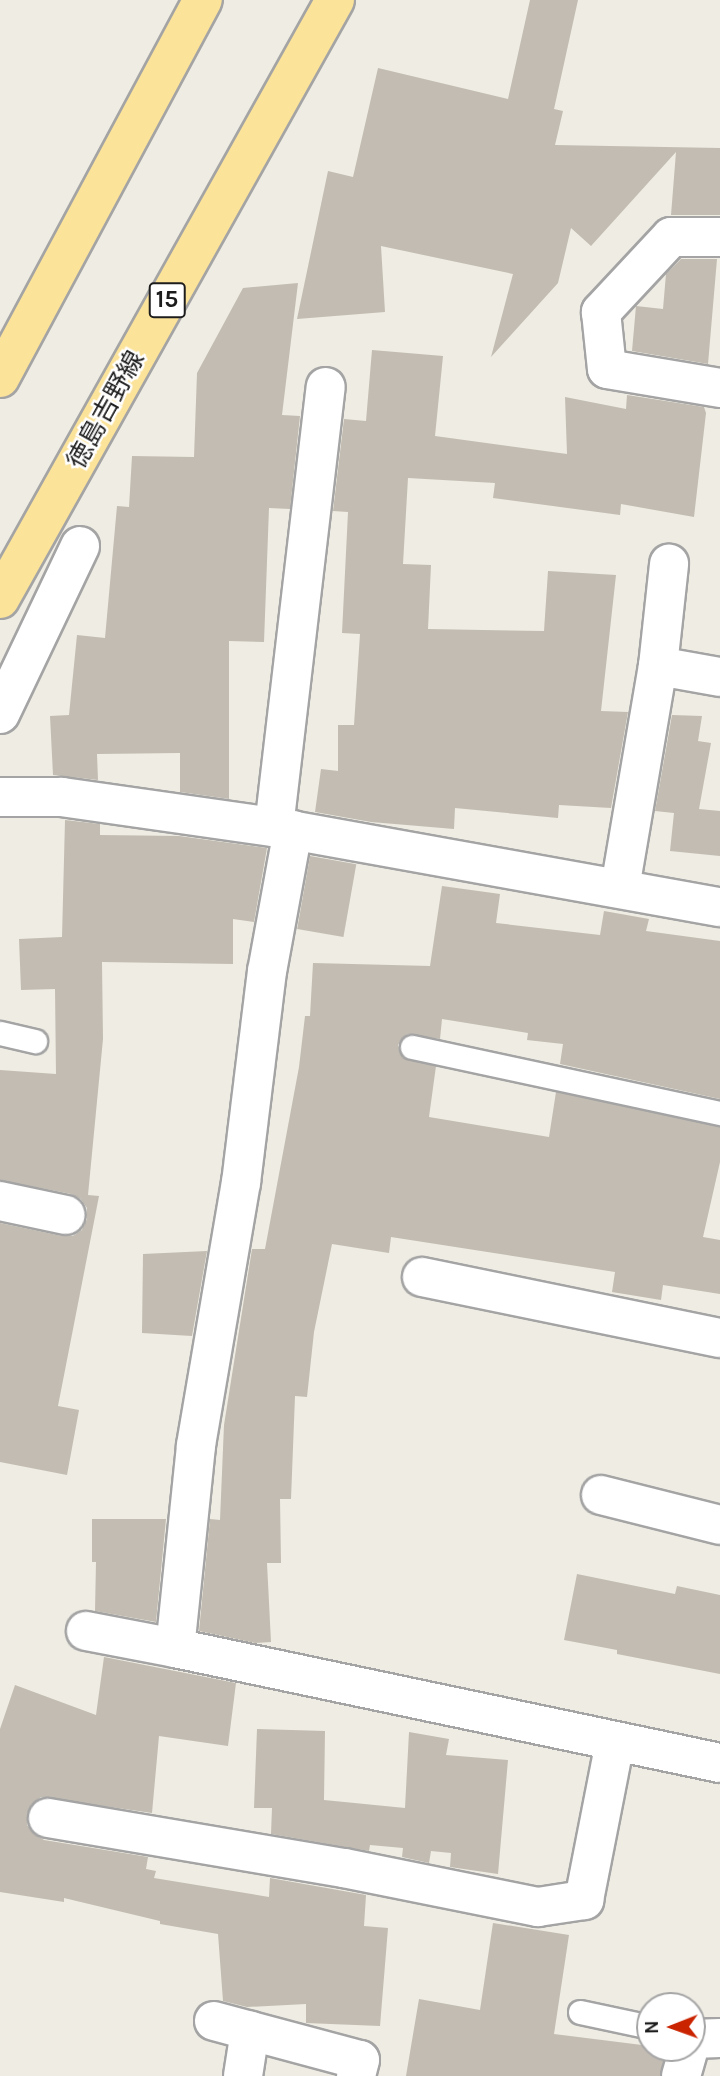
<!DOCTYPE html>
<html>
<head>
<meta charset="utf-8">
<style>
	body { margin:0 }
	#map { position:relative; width:720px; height:2076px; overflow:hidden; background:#eeece3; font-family:Karla,"Noto Sans JP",sans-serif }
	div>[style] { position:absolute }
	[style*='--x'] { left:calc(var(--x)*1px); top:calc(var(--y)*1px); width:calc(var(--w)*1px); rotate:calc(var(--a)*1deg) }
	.building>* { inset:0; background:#c3bcb2; transform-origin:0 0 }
	.roads { filter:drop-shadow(2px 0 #a4a4a4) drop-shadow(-2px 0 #a4a4a4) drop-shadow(0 2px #a4a4a4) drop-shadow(0 -2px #a4a4a4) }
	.service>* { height:23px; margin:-11.5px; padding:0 11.5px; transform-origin:11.5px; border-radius:11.5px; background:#fff }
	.minor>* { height:38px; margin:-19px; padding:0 19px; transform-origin:19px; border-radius:19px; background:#fff }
	.primary>* { height:38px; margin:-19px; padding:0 19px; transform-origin:19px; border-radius:19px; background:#fce39a }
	span { translate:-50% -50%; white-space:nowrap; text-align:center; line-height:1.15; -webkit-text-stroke:5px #fff; paint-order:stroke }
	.shield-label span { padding:2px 5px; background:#fff; border:2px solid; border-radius:5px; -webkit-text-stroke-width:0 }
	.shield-label { font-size:24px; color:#1d1d1d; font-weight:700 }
	.street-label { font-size:26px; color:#1d1d1d }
	.north { position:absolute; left:636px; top:1992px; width:70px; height:70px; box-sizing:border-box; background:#fff; border:2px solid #a5a5a5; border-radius:50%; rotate:269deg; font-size:19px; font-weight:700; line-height:28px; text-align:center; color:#1d1d1d }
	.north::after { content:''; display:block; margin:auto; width:24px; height:32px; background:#ca2300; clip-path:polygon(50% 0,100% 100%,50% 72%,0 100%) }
</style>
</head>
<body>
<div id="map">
	<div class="building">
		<i style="clip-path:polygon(530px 0,578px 0,554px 109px,563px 111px,555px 145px,720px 148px,720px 215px,671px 215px,676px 152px,591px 246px,571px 228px,558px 283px,491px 357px,513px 274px,381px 246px,385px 312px,297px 319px,328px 171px,353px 177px,378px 68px,508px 99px)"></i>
		<i style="clip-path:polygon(681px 259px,717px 259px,708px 364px,632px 351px,636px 306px,663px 309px,666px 274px)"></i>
		<i style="clip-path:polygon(298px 283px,282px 415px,300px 416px,290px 509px,269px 508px,264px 642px,229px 641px,229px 799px,180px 792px,180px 753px,97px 754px,98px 780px,53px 775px,50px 716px,69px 715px,77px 635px,105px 638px,117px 506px,129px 507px,132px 456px,194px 457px,197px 373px,243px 288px)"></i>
		<i style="clip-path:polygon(372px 350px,443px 356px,435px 436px,567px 454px,565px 397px,626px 409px,627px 395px,704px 407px,706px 413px,694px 517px,621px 504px,620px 515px,493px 498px,495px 483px,408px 478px,403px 564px,431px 565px,428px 629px,544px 631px,548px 571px,616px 575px,601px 711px,628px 712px,611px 808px,559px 805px,558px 818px,455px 808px,454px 829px,371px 822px,315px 812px,321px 769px,338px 771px,338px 725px,354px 725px,360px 634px,342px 633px,348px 512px,333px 511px,344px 419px,366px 421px)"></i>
		<i style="clip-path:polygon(672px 715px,702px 716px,698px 741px,711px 743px,699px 809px,720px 811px,720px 856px,670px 851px,674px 813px,655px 811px)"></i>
		<i style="clip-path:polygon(65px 820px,100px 824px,100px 835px,179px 836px,267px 848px,254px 922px,233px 919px,233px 964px,102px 962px,103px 1039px,88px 1195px,99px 1196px,58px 1406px,79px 1410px,67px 1475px,0 1462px,0 1223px,62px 1236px,73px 1236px,82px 1230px,87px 1219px,87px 1208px,81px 1199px,71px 1194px,0 1180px,0 1070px,56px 1074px,55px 989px,21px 990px,19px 939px,62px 937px)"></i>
		<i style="left:310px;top:856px;width:47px;height:74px;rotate:10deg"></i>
		<i style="clip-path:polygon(442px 886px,500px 894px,496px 923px,600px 935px,604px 911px,649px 919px,646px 931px,720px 941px,720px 1099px,560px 1064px,563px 1044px,527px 1040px,528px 1033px,442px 1019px,440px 1039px,408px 1034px,398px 1045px,403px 1058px,436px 1066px,429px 1117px,549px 1137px,556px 1092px,720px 1127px,720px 1162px,703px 1237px,720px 1240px,720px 1294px,663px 1285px,661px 1300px,612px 1292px,615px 1272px,391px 1237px,389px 1253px,332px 1244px,314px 1332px,307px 1397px,295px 1396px,291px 1499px,280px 1499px,281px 1563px,267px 1563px,271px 1642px,255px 1643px,199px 1631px,210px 1519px,220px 1520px,224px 1425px,252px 1249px,265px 1249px,299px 1067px,305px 1016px,310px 1016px,313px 963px,430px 966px)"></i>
		<i style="clip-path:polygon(207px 1251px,192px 1336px,142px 1333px,143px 1254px)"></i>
		<i style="clip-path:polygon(92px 1519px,166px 1519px,156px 1622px,95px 1611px,96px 1562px,92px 1562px)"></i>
		<i style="clip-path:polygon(577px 1574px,675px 1594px,677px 1586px,720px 1595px,720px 1674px,617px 1654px,617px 1650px,564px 1640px)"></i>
		<i style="clip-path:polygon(104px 1657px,236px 1683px,228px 1746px,159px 1736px,152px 1813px,41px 1797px,32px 1804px,27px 1814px,27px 1825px,34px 1834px,44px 1840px,148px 1857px,146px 1869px,156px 1871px,154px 1878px,269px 1897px,270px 1878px,366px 1895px,364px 1926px,388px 1928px,380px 2026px,306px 2023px,306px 2004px,247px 2007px,223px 2001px,218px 1934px,160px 1924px,160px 1921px,64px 1898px,64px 1902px,0 1892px,0 1729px,15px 1685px,96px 1715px)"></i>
		<i style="clip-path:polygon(257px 1729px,325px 1731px,324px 1800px,405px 1808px,409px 1732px,449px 1739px,446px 1755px,508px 1760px,498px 1874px,450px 1867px,451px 1853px,431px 1851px,429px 1863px,402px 1857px,403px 1848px,370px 1845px,369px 1851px,271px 1834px,272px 1808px,254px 1808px)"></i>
		<i style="clip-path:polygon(493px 1923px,569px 1935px,554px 2034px,666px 2048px,660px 2076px,406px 2076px,419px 1999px,480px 2010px)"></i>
	</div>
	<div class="roads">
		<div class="service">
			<i style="--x:0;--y:1033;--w:36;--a:13"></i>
			<i style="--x:412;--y:1047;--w:315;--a:12.1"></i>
			<i style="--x:580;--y:2012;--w:72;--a:12.1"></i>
		</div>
		<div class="minor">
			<i style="--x:720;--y:237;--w:49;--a:180"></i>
			<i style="--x:671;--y:237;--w:103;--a:133"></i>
			<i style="--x:601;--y:312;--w:57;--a:84"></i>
			<i style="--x:607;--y:369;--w:115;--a:9.5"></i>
			<i style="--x:658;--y:666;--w:63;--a:10.1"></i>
			<i style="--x:0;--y:714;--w:186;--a:-64.5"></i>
			<i style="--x:0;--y:797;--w:62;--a:0"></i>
			<i style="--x:62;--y:797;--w:214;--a:8.1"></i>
			<i style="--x:274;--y:827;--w:453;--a:10.2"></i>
			<i style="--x:274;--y:827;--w:443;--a:-83.3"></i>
			<i style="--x:293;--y:830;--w:143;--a:100.4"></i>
			<i style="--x:267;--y:971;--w:213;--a:97"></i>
			<i style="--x:241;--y:1182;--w:268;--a:99.7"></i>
			<i style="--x:196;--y:1446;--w:203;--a:95.9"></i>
			<i style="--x:175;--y:1648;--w:557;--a:11.92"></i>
			<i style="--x:620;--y:888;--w:225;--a:-80.3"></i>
			<i style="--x:658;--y:666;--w:103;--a:-83.8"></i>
			<i style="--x:0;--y:1201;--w:67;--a:12"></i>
			<i style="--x:422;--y:1277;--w:304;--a:11.6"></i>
			<i style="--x:601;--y:1495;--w:123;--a:14.1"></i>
			<i style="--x:86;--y:1631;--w:91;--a:10.8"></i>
			<i style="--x:48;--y:1818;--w:300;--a:9.6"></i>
			<i style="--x:344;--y:1868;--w:198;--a:11.4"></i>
			<i style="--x:538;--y:1907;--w:47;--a:-8.7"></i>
			<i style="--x:584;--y:1900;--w:161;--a:-78.9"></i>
			<i style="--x:214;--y:2021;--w:151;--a:15"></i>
			<i style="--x:360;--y:2060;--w:16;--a:104"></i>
			<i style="--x:692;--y:2039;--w:28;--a:-2"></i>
			<i style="--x:243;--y:2076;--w:46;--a:-81.2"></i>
			<i style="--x:681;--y:2076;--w:29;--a:-74"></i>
		</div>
		<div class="primary">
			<i style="--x:0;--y:378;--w:429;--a:-61.8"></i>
			<i style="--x:0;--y:599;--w:686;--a:-60.78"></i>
		</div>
	</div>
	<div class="shield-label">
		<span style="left:167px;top:300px">15</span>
	</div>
	<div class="street-label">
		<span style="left:106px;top:410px;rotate:-61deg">徳島吉野線</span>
	</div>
	<div class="north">N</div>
</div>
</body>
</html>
